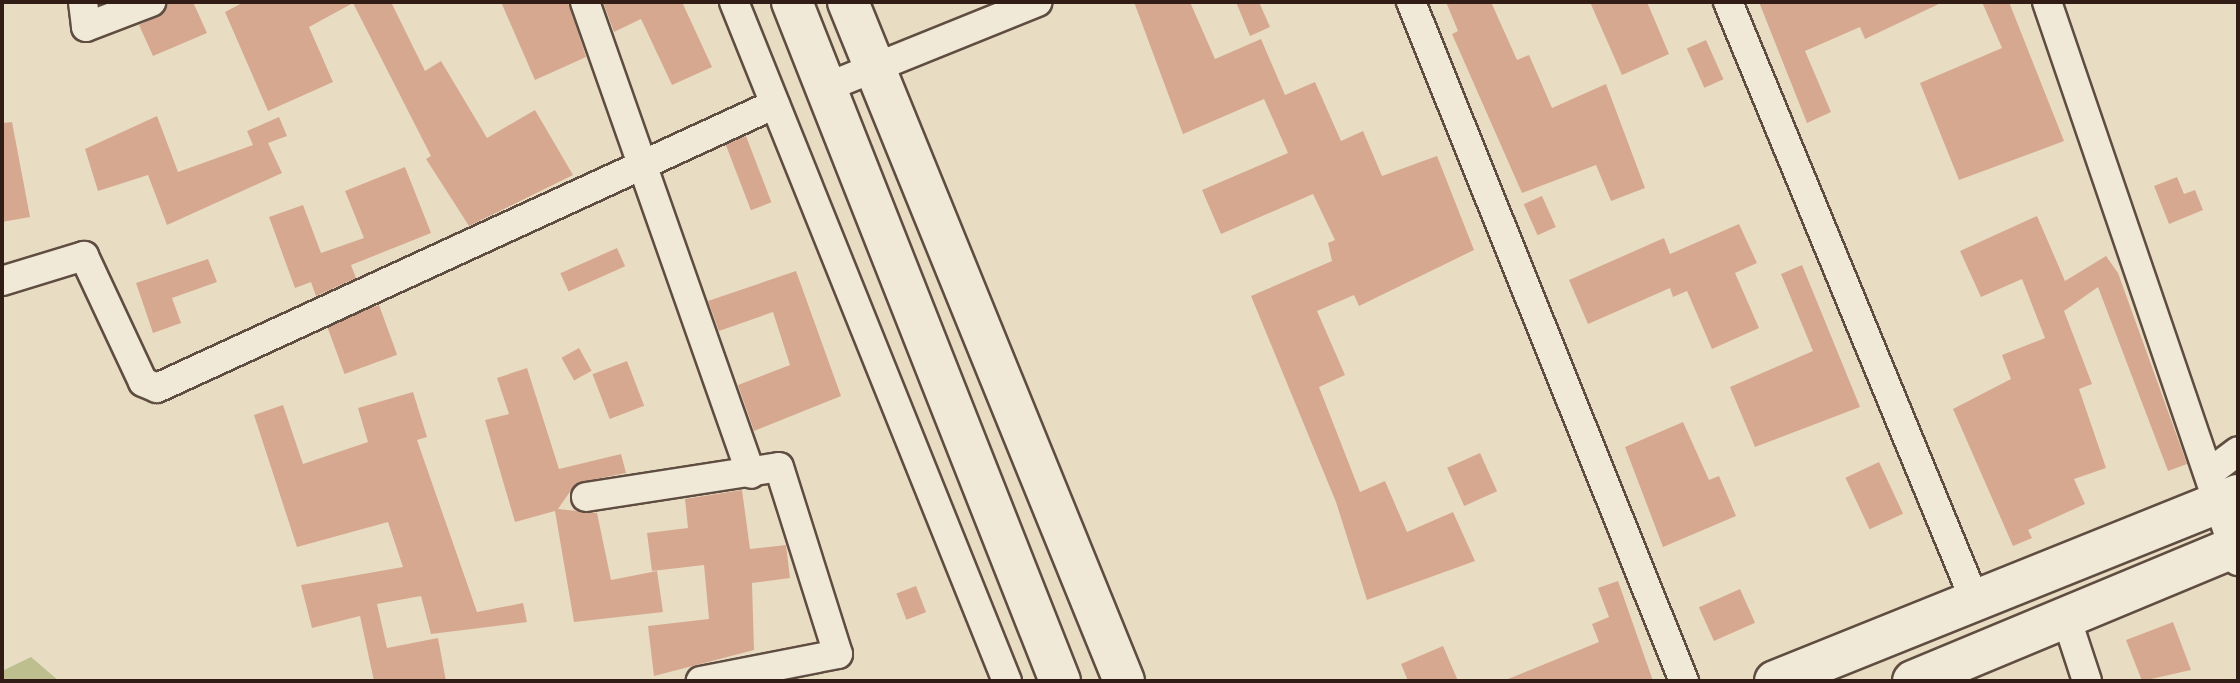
<!DOCTYPE html>
<html>
<head>
<meta charset="utf-8">
<style>
	body { margin:0 }
	#map { position:relative; width:2240px; height:683px; overflow:hidden; background:#e8ddc3; font-family:"EB Garamond",serif }
	div>[style] { position:absolute }
	[style*='--x'] { left:calc(var(--x)*1px); top:calc(var(--y)*1px); width:calc(var(--w)*1px); rotate:calc(var(--a)*1deg) }
	.green>* { inset:0; background:#bdbf8f }
	.building>* { inset:0; background:#d7a890; transform-origin:0 0 }
	.roads { filter:drop-shadow(2px 0 #604d41) drop-shadow(-2px 0 #604d41) drop-shadow(0 2px #604d41) drop-shadow(0 -2px #604d41) }
	.street>* { height:28px; margin:-14px; padding:0 14px; transform-origin:14px; border-radius:14px; background:#f0e9d8 }
	.secondary>* { height:40px; margin:-20px; padding:0 20px; transform-origin:20px; border-radius:20px; background:#f0e9d8 }
	span { translate:-50% -50%; white-space:nowrap; text-align:center; line-height:1.15; -webkit-text-stroke:7px #f0e9d8; paint-order:stroke }
	.frame { position:absolute; inset:0; border:4px solid #321d16; pointer-events:none }
</style>
</head>
<body>
<div id="map">
	<div class="green">
		<i style="clip-path:polygon(31px 657px,59px 681px,2px 681px,2px 671px)"></i>
	</div>
	<div class="building">
		<i style="clip-path:polygon(168px 2px,193px 2px,207px 33px,153px 56px,139px 25px,164px 13px)"></i>
		<i style="clip-path:polygon(244px 2px,391px 2px,425px 71px,441px 61px,487px 138px,535px 110px,573px 175px,469px 226px,426px 159px,431px 156px,353px 3px,309px 27px,333px 82px,268px 111px,225px 12px)"></i>
		<i style="clip-path:polygon(501px 2px,568px 2px,586px 57px,535px 80px)"></i>
		<i style="clip-path:polygon(603px 2px,682px 2px,712px 67px,672px 85px,641px 19px,614px 32px)"></i>
		<i style="clip-path:polygon(1134px 2px,1190px 2px,1215px 59px,1261px 39px,1285px 95px,1315px 82px,1341px 141px,1363px 131px,1382px 176px,1437px 156px,1474px 250px,1359px 306px,1354px 295px,1317px 311px,1345px 375px,1319px 387px,1360px 492px,1385px 481px,1407px 532px,1453px 512px,1475px 561px,1367px 600px,1336px 502px,1251px 296px,1332px 261px,1328px 243px,1335px 240px,1313px 194px,1221px 234px,1202px 190px,1288px 153px,1264px 99px,1183px 134px)"></i>
		<i style="clip-path:polygon(1236px 2px,1259px 2px,1270px 27px,1250px 36px)"></i>
		<i style="clip-path:polygon(1446px 2px,1491px 2px,1517px 60px,1529px 55px,1552px 108px,1606px 84px,1645px 188px,1611px 201px,1596px 165px,1522px 193px,1452px 34px,1458px 31px)"></i>
		<i style="clip-path:polygon(1590px 2px,1647px 2px,1669px 54px,1622px 75px)"></i>
		<i style="clip-path:polygon(1759px 2px,1943px 2px,1865px 39px,1860px 27px,1805px 51px,1831px 112px,1807px 123px)"></i>
		<i style="clip-path:polygon(1982px 2px,2009px 2px,2064px 141px,1959px 180px,1920px 83px,2002px 48px)"></i>
		<i style="left:1706px;top:40px;width:43px;height:21px;rotate:66deg"></i>
		<i style="clip-path:polygon(157px 116px,178px 172px,253px 145px,247px 131px,279px 117px,287px 136px,268px 143px,282px 173px,167px 225px,148px 175px,98px 191px,85px 149px)"></i>
		<i style="clip-path:polygon(12px 122px,30px 217px,2px 222px,2px 123px)"></i>
		<i style="left:746px;top:136px;width:71px;height:22px;rotate:69deg"></i>
		<i style="clip-path:polygon(405px 167px,431px 233px,351px 265px,356px 278px,316px 296px,311px 282px,295px 288px,269px 217px,303px 205px,321px 253px,364px 238px,345px 191px)"></i>
		<i style="clip-path:polygon(2177px 177px,2184px 194px,2195px 190px,2203px 210px,2169px 224px,2154px 186px)"></i>
		<i style="left:1542px;top:196px;width:34px;height:20px;rotate:66deg"></i>
		<i style="clip-path:polygon(2037px 216px,2065px 281px,2106px 256px,2118px 273px,2187px 464px,2168px 471px,2098px 287px,2064px 311px,2092px 384px,2079px 389px,2106px 468px,2074px 479px,2085px 504px,2028px 530px,2032px 538px,2013px 546px,1953px 409px,2011px 379px,2002px 355px,2045px 338px,2022px 279px,1981px 297px,1960px 251px)"></i>
		<i style="clip-path:polygon(1739px 224px,1757px 263px,1735px 273px,1759px 328px,1712px 349px,1687px 291px,1673px 297px,1670px 288px,1588px 324px,1569px 280px,1664px 238px,1670px 254px)"></i>
		<i style="left:617px;top:248px;width:20px;height:62px;rotate:66deg"></i>
		<i style="clip-path:polygon(208px 259px,217px 282px,172px 298px,181px 323px,153px 333px,136px 283px)"></i>
		<i style="clip-path:polygon(1802px 265px,1860px 407px,1755px 447px,1730px 387px,1813px 351px,1781px 274px)"></i>
		<i style="clip-path:polygon(796px 271px,841px 396px,754px 431px,738px 385px,790px 365px,773px 312px,719px 331px,708px 301px)"></i>
		<i style="left:379px;top:305px;width:53px;height:56px;rotate:70deg"></i>
		<i style="left:579px;top:348px;width:26px;height:20px;rotate:61deg"></i>
		<i style="left:627px;top:361px;width:48px;height:37px;rotate:69deg"></i>
		<i style="clip-path:polygon(527px 368px,559px 469px,621px 454px,626px 473px,576px 483px,558px 509px,597px 513px,611px 580px,657px 571px,663px 612px,574px 622px,555px 511px,515px 522px,485px 420px,509px 414px,497px 378px)"></i>
		<i style="clip-path:polygon(413px 392px,427px 437px,417px 440px,477px 612px,523px 603px,527px 622px,431px 634px,421px 596px,377px 604px,387px 648px,438px 638px,446px 681px,374px 681px,360px 616px,312px 628px,301px 585px,403px 567px,388px 522px,297px 547px,254px 415px,283px 405px,303px 464px,368px 442px,358px 408px)"></i>
		<i style="clip-path:polygon(1683px 422px,1709px 480px,1719px 476px,1736px 516px,1663px 547px,1625px 447px)"></i>
		<i style="left:1480px;top:453px;width:42px;height:36px;rotate:66deg"></i>
		<i style="left:1879px;top:462px;width:57px;height:37px;rotate:65deg"></i>
		<i style="clip-path:polygon(742px 490px,750px 549px,786px 545px,790px 578px,752px 583px,754px 650px,654px 676px,648px 626px,709px 619px,704px 565px,652px 571px,647px 533px,688px 528px,685px 499px)"></i>
		<i style="clip-path:polygon(1618px 581px,1653px 681px,1503px 681px,1599px 642px,1592px 624px,1609px 617px,1598px 588px)"></i>
		<i style="left:916px;top:586px;width:28px;height:21px;rotate:69deg"></i>
		<i style="left:1740px;top:589px;width:37px;height:45px;rotate:66deg"></i>
		<i style="clip-path:polygon(2173px 622px,2191px 670px,2142px 681px,2126px 640px)"></i>
		<i style="clip-path:polygon(1443px 646px,1458px 681px,1408px 681px,1401px 664px)"></i>
	</div>
	<div class="roads">
		<div class="street">
			<i style="--x:83;--y:2;--w:25;--a:83"></i>
			<i style="--x:86;--y:27;--w:70;--a:-21"></i>
			<i style="--x:585;--y:2;--w:500;--a:70.62"></i>
			<i style="--x:734;--y:2;--w:732;--a:68.1"></i>
			<i style="--x:1411;--y:2;--w:732;--a:68.1"></i>
			<i style="--x:1728;--y:2;--w:648;--a:67.59"></i>
			<i style="--x:2047;--y:2;--w:591;--a:71.14"></i>
			<i style="--x:827;--y:87;--w:227;--a:-22"></i>
			<i style="--x:2;--y:281;--w:86;--a:-17"></i>
			<i style="--x:84;--y:256;--w:139;--a:64.9"></i>
			<i style="--x:143;--y:382;--w:15;--a:23"></i>
			<i style="--x:157;--y:388;--w:680;--a:-24.68"></i>
			<i style="--x:2209;--y:473;--w:36;--a:-37"></i>
			<i style="--x:586;--y:497;--w:195;--a:-8.8"></i>
			<i style="--x:779;--y:467;--w:196;--a:72.5"></i>
			<i style="--x:838;--y:654;--w:140;--a:168.9"></i>
			<i style="--x:2067;--y:620;--w:64;--a:71.8"></i>
		</div>
		<div class="secondary">
			<i style="--x:792;--y:2;--w:730;--a:68.46"></i>
			<i style="--x:848;--y:2;--w:733;--a:67.88"></i>
			<i style="--x:1775;--y:681;--w:499;--a:-21.9"></i>
			<i style="--x:1913;--y:681;--w:352;--a:-22.6"></i>
		</div>
	</div>
	<div class="frame"></div>
</div>
</body>
</html>
